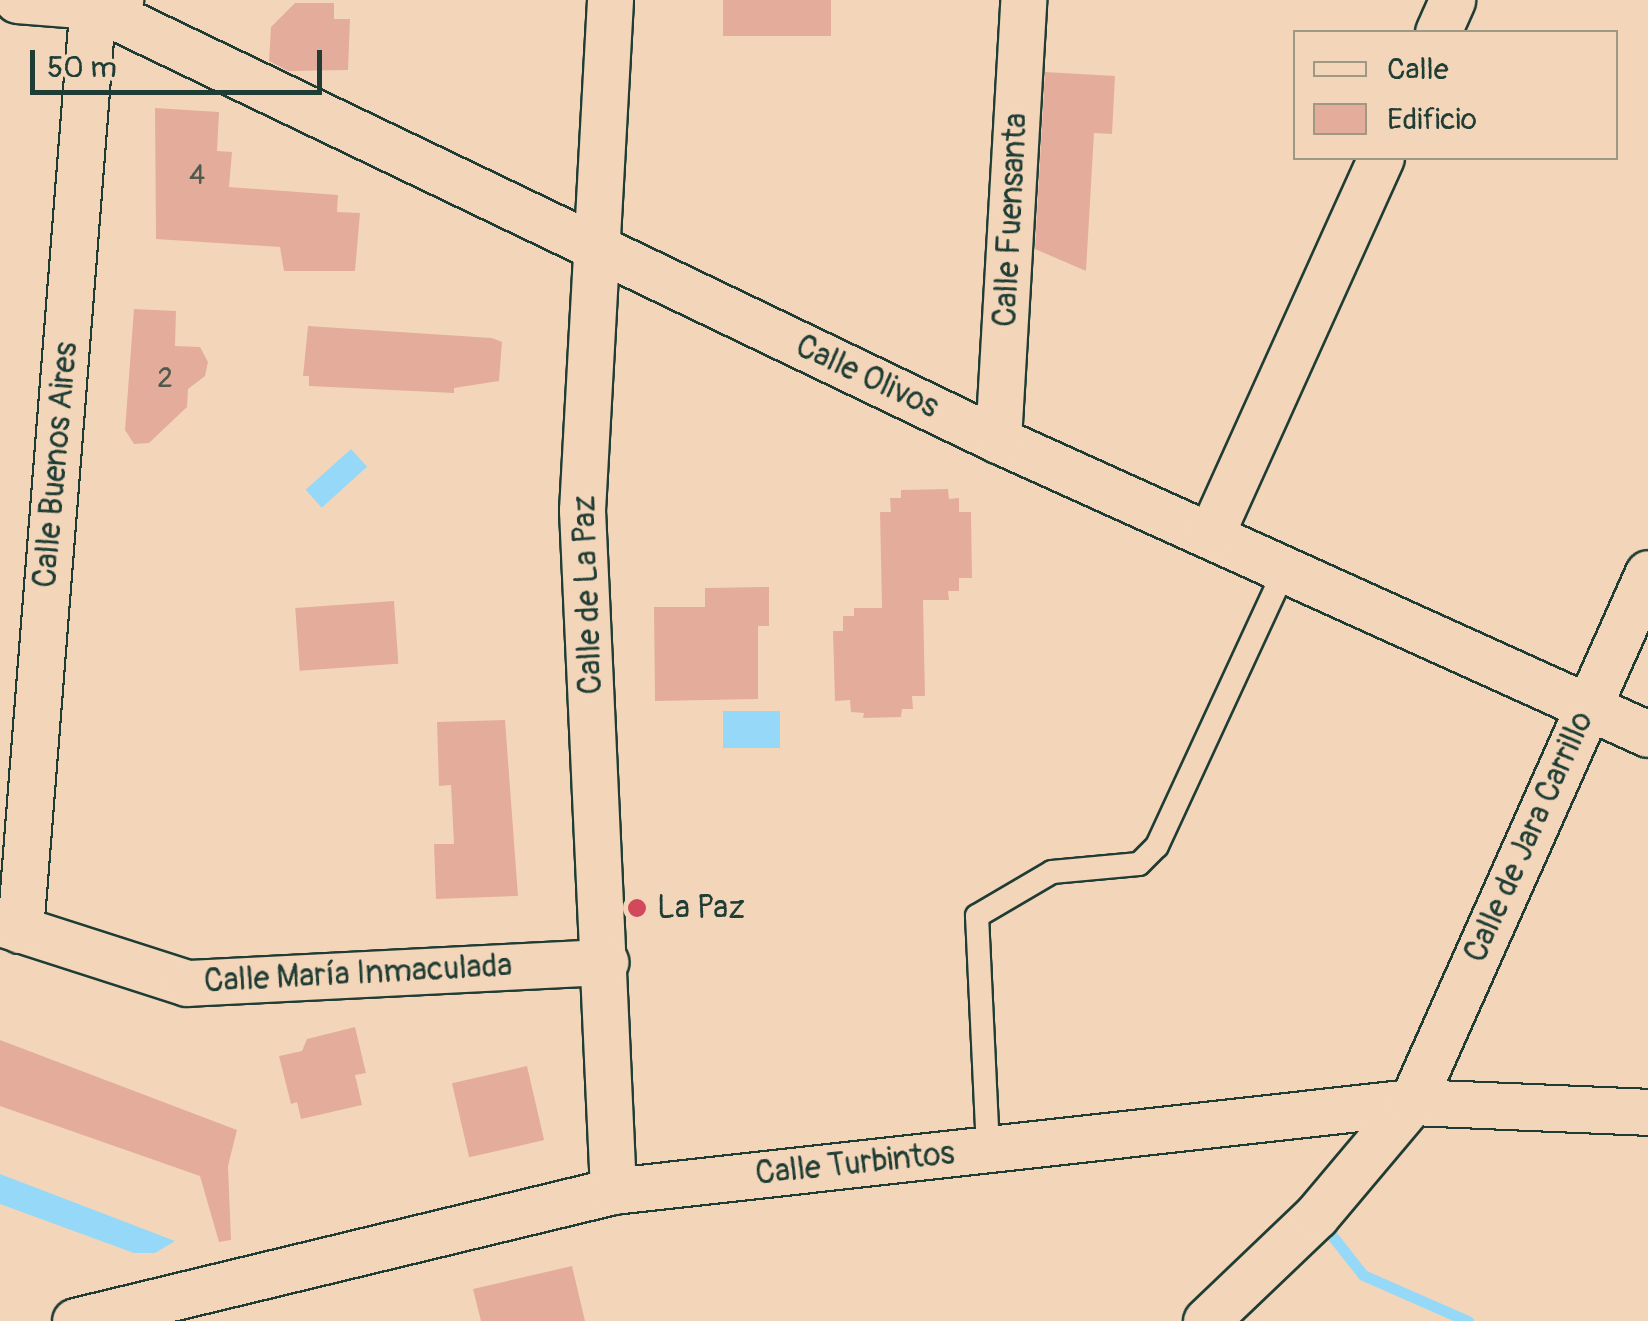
<!DOCTYPE html>
<html>
<head>
<meta charset="utf-8">
<style>
	body { margin:0 }
	#map { position:relative; width:1648px; height:1321px; overflow:hidden; background:#f3d6ba; font-family:Pangolin,sans-serif }
	div>[style] { position:absolute }
	[style*='--x'] { left:calc(var(--x)*1px); top:calc(var(--y)*1px); width:calc(var(--w)*1px); rotate:calc(var(--a)*1deg) }
	.water>* { inset:0; background:#96d8f8; transform-origin:0 0 }
	.stream>* { height:11px; margin:-5.5px; padding:0 5.5px; transform-origin:5.5px; border-radius:5.5px; background:#96d8f8 }
	.building>* { inset:0; background:#e4ad9b; transform-origin:0 0 }
	.roads { filter:drop-shadow(2px 0 #1f3d34) drop-shadow(-2px 0 #1f3d34) drop-shadow(0 2px #1f3d34) drop-shadow(0 -2px #1f3d34) }
	.lane>* { height:22px; margin:-11px; padding:0 11px; transform-origin:11px; border-radius:11px; background:#f3d6ba }
	.street>* { height:45px; margin:-22.5px; padding:0 22.5px; transform-origin:22.5px; border-radius:22.5px; background:#f3d6ba }
	.dots>* { width:28px; height:28px; translate:-50% -50%; box-sizing:border-box; border:5px solid #f3d6ba; border-radius:50% }
	span { translate:-50% -50%; white-space:nowrap; text-align:center; line-height:1.15; -webkit-text-stroke:10px #f3d6ba; paint-order:stroke }
	.number-label { font-size:28px; color:#50594e }
	.number-label span { -webkit-text-stroke-width:0 }
	.street-label { font-size:32px; color:#1f3d34 }
	.poi-label { font-size:32px; color:#1f3d34 }
	.left { translate:0 -50%; text-align:left }
	.legend { position:absolute; left:1293px; top:30px; width:325px; height:130px; box-sizing:border-box; background:#f3d6ba; border:2px solid #9e9984; margin:0; padding:12px 18px; list-style:none; font-size:30px; color:#1f3d34 }
	.legend li { display:flex; align-items:center; gap:20px; height:50px }
	.legend b { width:50px; border:2px solid #9e9984 }
	.scale { position:absolute; left:30px; top:50px; width:292px; height:45px; box-sizing:border-box; border:5px solid #1f3d34; border-top:0; padding-left:12px; font-size:30px; line-height:35px; white-space:nowrap; color:#1f3d34; -webkit-text-stroke:8px #f3d6ba; paint-order:stroke }
</style>
</head>
<body>
<div id="map">
	<div class="water">
		<i style="left:351px;top:449px;width:24px;height:61px;rotate:48deg"></i>
		<i style="left:723px;top:711px;width:57px;height:37px"></i>
		<i style="clip-path:polygon(0 1174px,175px 1241px,155px 1253px,134px 1253px,0 1204px)"></i>
	</div>
	<div class="stream">
		<i style="--x:1322;--y:1223;--w:66;--a:51.7"></i>
		<i style="--x:1363;--y:1275;--w:115;--a:23.7"></i>
	</div>
	<div class="building">
		<i style="left:723px;top:0;width:108px;height:36px"></i>
		<i style="clip-path:polygon(295px 3px,334px 3px,334px 19px,350px 19px,348px 70px,288px 71px,269px 61px,271px 27px)"></i>
		<i style="clip-path:polygon(1045px 72px,1115px 76px,1112px 134px,1094px 133px,1086px 271px,1035px 249px)"></i>
		<i style="clip-path:polygon(155px 108px,219px 112px,217px 151px,232px 152px,229px 187px,338px 195px,337px 212px,360px 213px,355px 271px,284px 271px,280px 247px,156px 239px)"></i>
		<i style="clip-path:polygon(134px 309px,176px 311px,175px 346px,200px 347px,208px 362px,205px 376px,188px 389px,187px 407px,149px 443px,134px 444px,125px 430px)"></i>
		<i style="clip-path:polygon(308px 326px,492px 338px,502px 342px,499px 381px,454px 388px,454px 393px,309px 386px,309px 376px,303px 376px)"></i>
		<i style="clip-path:polygon(948px 489px,949px 499px,959px 498px,959px 512px,971px 512px,972px 578px,959px 578px,959px 591px,948px 591px,949px 600px,923px 600px,925px 696px,912px 696px,913px 709px,902px 709px,901px 717px,863px 718px,864px 713px,851px 712px,850px 700px,835px 701px,833px 631px,843px 631px,843px 616px,854px 616px,854px 608px,882px 608px,880px 512px,891px 512px,890px 498px,901px 498px,901px 490px)"></i>
		<i style="clip-path:polygon(769px 587px,769px 626px,758px 626px,758px 699px,655px 701px,654px 607px,705px 607px,705px 588px)"></i>
		<i style="left:394px;top:601px;width:63px;height:99px;rotate:86deg"></i>
		<i style="clip-path:polygon(505px 720px,518px 896px,436px 899px,434px 844px,454px 844px,451px 785px,439px 786px,437px 722px)"></i>
		<i style="clip-path:polygon(355px 1027px,366px 1073px,355px 1075px,362px 1105px,301px 1119px,297px 1102px,291px 1104px,279px 1056px,302px 1051px,307px 1039px)"></i>
		<i style="clip-path:polygon(0 1040px,237px 1130px,228px 1166px,231px 1240px,219px 1242px,200px 1176px,0 1106px)"></i>
		<i style="left:527px;top:1066px;width:76px;height:77px;rotate:77deg"></i>
		<i style="clip-path:polygon(572px 1266px,585px 1321px,481px 1321px,473px 1289px)"></i>
	</div>
	<div class="roads">
		<div class="lane">
			<i style="--x:988;--y:1149;--w:233;--a:-92.7"></i>
			<i style="--x:977;--y:916;--w:87;--a:-30.4"></i>
			<i style="--x:1052;--y:872;--w:87;--a:-5.3"></i>
			<i style="--x:1139;--y:864;--w:25;--a:-45"></i>
			<i style="--x:1157;--y:846;--w:307;--a:-65.2"></i>
		</div>
		<div class="street">
			<i style="--x:17;--y:0;--w:76;--a:4.5"></i>
			<i style="--x:93;--y:6;--w:28;--a:-13"></i>
			<i style="--x:610;--y:0;--w:511;--a:93.14"></i>
			<i style="--x:582;--y:510;--w:682;--a:87.39"></i>
			<i style="--x:93;--y:6;--w:1004;--a:25.62"></i>
			<i style="--x:998;--y:440;--w:713;--a:24.34"></i>
			<i style="--x:1438;--y:32;--w:35;--a:-66"></i>
			<i style="--x:998;--y:440;--w:441;--a:-86.7"></i>
			<i style="--x:1211;--y:534;--w:413;--a:-65.7"></i>
			<i style="--x:0;--y:923;--w:196;--a:17.8"></i>
			<i style="--x:187;--y:983;--w:419;--a:-2.9"></i>
			<i style="--x:20;--y:930;--w:933;--a:-85.51"></i>
			<i style="--x:75;--y:1321;--w:553;--a:-13.58"></i>
			<i style="--x:613;--y:1191;--w:804;--a:-6.36"></i>
			<i style="--x:1412;--y:1102;--w:236;--a:2.4"></i>
			<i style="--x:1206;--y:1321;--w:152;--a:-43.7"></i>
			<i style="--x:1316;--y:1216;--w:149;--a:-49.9"></i>
			<i style="--x:1412;--y:1102;--w:579;--a:-65.96"></i>
		</div>
	</div>
	<div class="dots">
		<i style="left:637px;top:908px;background:#d1495b"></i>
	</div>
	<div class="number-label">
		<span style="left:197px;top:176px">4</span>
		<span style="left:165px;top:379px">2</span>
	</div>
	<div class="street-label">
		<span style="left:1011px;top:220px;rotate:-87deg">Calle Fuensanta</span>
		<span style="left:867px;top:377px;rotate:25deg">Calle Olivos</span>
		<span style="left:56px;top:465px;rotate:-85deg">Calle Buenos Aires</span>
		<span style="left:588px;top:595px;rotate:-92deg">Calle de La Paz</span>
		<span style="left:1529px;top:837px;rotate:-66deg">Calle de Jara Carrillo</span>
		<span style="left:358px;top:974px;rotate:-3deg">Calle María Inmaculada</span>
		<span style="left:855px;top:1164px;rotate:-6deg">Calle Turbintos</span>
	</div>
	<div class="poi-label">
		<span class="left" style="left:657px;top:908px">La Paz</span>
	</div>
	<ul class="legend">
	<li><b style="height:12px;background:#f3d6ba"></b>Calle</li>
	<li><b style="height:28px;background:#e4ad9b"></b>Edificio</li>
	</ul>
	<div class="scale">50 m</div>
</div>
</body>
</html>
